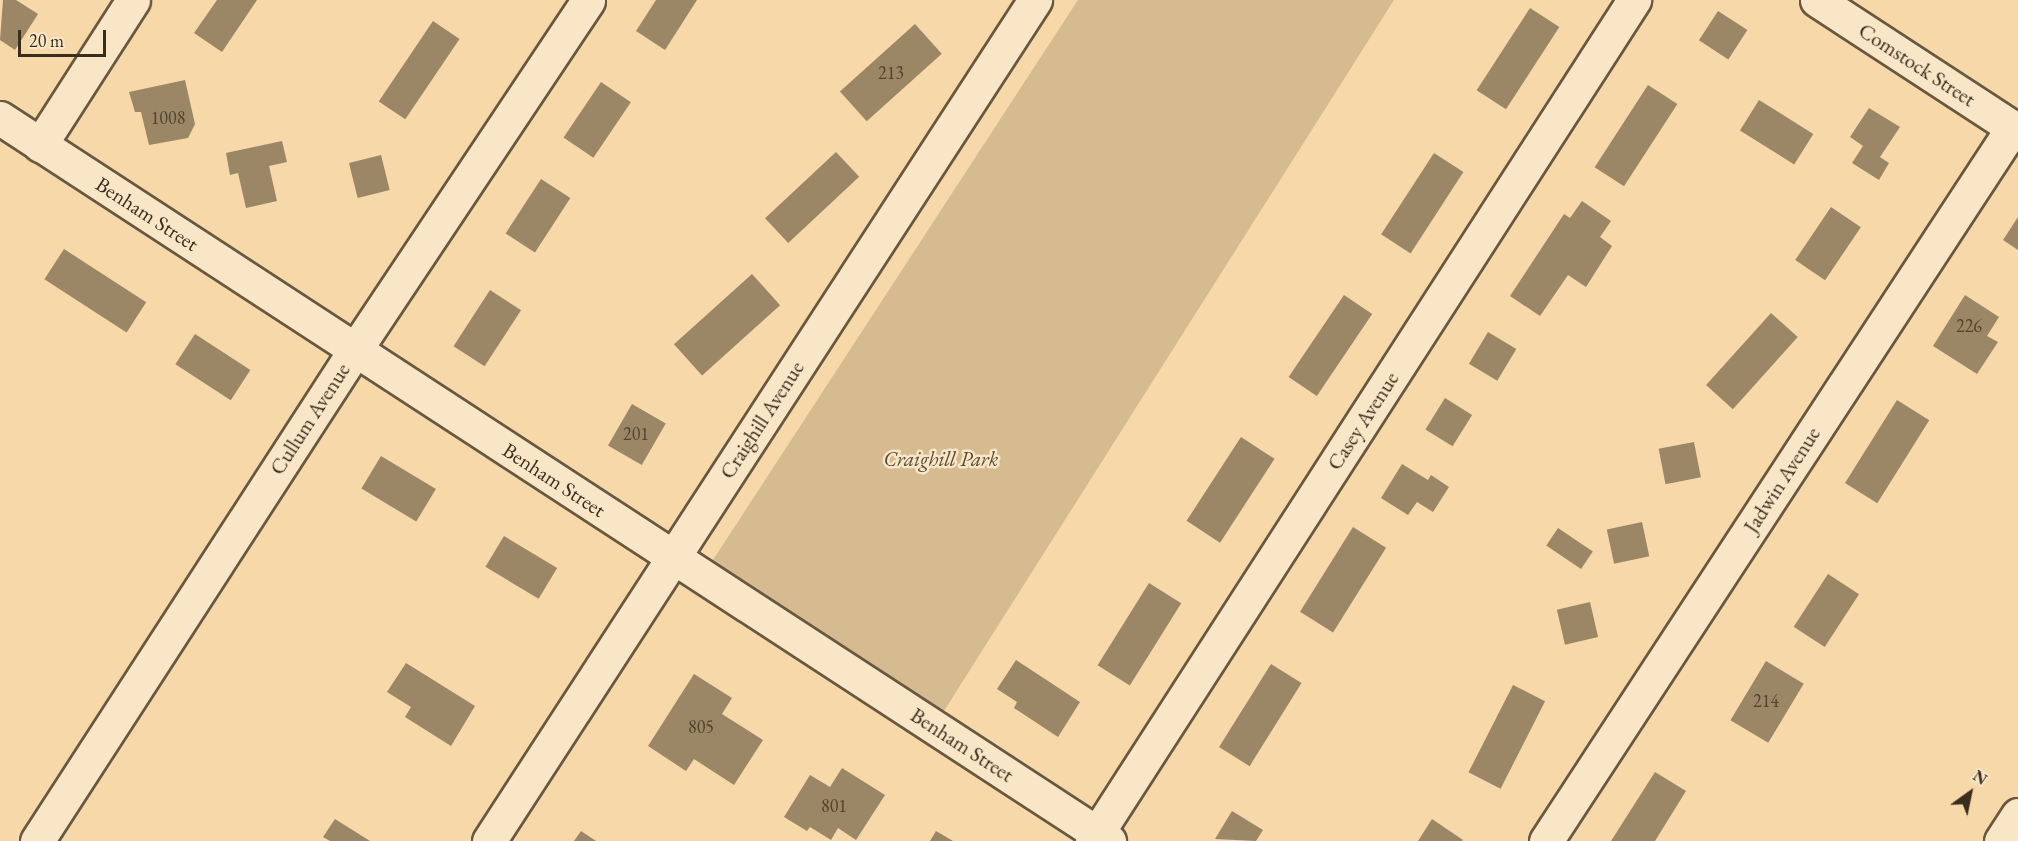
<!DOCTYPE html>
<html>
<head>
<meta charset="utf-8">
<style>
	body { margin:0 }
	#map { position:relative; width:2018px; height:841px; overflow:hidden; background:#f6d8a9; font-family:"EB Garamond",serif }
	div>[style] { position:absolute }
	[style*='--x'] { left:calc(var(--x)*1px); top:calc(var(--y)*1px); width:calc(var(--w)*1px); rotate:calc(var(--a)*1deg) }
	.green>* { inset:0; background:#d6bb91 }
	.building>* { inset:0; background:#9b8666; transform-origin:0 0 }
	.roads { filter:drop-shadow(2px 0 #685840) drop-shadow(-2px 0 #685840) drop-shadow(0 2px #685840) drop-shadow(0 -2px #685840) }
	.street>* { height:33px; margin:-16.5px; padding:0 16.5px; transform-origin:16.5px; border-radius:16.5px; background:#f9e6c7 }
	.secondary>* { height:33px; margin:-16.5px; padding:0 16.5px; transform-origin:16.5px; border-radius:16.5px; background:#f9e6c7 }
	span { translate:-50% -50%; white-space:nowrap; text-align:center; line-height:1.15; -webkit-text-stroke:5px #f9e6c7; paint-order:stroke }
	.number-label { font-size:18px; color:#52432f }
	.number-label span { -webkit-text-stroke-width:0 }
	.street-label { font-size:21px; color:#392d1d }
	.park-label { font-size:21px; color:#584934; font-style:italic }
	.north { position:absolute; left:1940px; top:763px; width:60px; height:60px; -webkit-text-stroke:4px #f9e6c7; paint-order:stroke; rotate:33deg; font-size:16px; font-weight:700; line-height:24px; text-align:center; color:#392d1d }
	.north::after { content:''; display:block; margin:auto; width:21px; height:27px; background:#392d1d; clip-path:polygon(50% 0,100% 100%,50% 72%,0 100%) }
	.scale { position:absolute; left:18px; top:30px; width:88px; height:27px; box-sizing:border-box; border:3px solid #392d1d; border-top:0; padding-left:8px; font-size:18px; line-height:21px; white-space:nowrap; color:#392d1d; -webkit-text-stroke:4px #f9e6c7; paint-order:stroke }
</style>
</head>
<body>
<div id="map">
	<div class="green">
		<i style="clip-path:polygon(1078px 0,1394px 0,944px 711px,711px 563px)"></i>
	</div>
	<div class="building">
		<i style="clip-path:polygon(3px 0,16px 0,38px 14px,15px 50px,0 40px)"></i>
		<i style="clip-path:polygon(217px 0,257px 0,222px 52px,194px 33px)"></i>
		<i style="clip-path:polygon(656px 0,697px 0,665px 50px,636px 31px)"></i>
		<i style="left:1530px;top:8px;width:35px;height:98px;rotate:33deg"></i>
		<i style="left:1718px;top:11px;width:35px;height:35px;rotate:33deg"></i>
		<i style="left:433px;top:21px;width:32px;height:97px;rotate:34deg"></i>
		<i style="left:915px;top:24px;width:40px;height:101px;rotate:48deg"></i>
		<i style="clip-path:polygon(185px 80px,195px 124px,188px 138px,149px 145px,141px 112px,135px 112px,129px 92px)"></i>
		<i style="left:601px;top:82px;width:36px;height:67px;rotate:34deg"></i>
		<i style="left:1648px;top:85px;width:35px;height:98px;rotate:33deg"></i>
		<i style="left:1759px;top:100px;width:64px;height:36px;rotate:32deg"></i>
		<i style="clip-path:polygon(1869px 108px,1900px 127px,1880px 157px,1889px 163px,1879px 180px,1852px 163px,1863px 146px,1850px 137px)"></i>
		<i style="clip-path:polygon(282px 141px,287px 162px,269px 166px,277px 201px,246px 208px,238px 173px,230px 175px,226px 153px)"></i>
		<i style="left:836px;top:152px;width:34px;height:97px;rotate:47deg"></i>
		<i style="left:1434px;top:153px;width:35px;height:97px;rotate:33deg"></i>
		<i style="left:381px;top:155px;width:36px;height:33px;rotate:76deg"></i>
		<i style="left:541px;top:179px;width:35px;height:65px;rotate:33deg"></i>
		<i style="clip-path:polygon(1582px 201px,1611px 221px,1600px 237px,1612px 246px,1586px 287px,1568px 275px,1540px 316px,1510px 296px,1564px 214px,1570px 218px)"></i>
		<i style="left:1831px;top:207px;width:36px;height:64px;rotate:34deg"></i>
		<i style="clip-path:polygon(2018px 217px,2018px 250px,2003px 240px)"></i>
		<i style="left:64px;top:249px;width:98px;height:36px;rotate:33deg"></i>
		<i style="left:752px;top:274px;width:42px;height:105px;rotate:48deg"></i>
		<i style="left:490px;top:290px;width:37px;height:67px;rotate:33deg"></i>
		<i style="left:1344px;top:295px;width:34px;height:99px;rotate:34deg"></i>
		<i style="clip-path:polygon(1965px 295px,1999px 317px,1987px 336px,1998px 342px,1977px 374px,1933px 346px)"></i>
		<i style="left:1771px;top:313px;width:36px;height:97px;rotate:42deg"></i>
		<i style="left:1488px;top:332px;width:33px;height:37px;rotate:31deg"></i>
		<i style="left:195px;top:334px;width:66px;height:36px;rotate:33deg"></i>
		<i style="left:1445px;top:398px;width:32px;height:37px;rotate:32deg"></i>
		<i style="left:1897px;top:400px;width:38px;height:98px;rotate:32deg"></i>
		<i style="left:632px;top:404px;width:39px;height:48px;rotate:30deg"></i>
		<i style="left:1241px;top:437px;width:40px;height:100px;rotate:33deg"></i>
		<i style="left:1694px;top:442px;width:36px;height:36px;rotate:79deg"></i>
		<i style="left:381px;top:456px;width:64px;height:38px;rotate:31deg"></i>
		<i style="clip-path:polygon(1402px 464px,1428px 480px,1431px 475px,1449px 487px,1433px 512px,1417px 502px,1408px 515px,1381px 498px)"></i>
		<i style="left:1642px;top:522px;width:35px;height:36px;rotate:78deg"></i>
		<i style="left:1353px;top:527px;width:39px;height:100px;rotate:32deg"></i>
		<i style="left:1558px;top:528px;width:42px;height:21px;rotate:34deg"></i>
		<i style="left:504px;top:536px;width:62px;height:36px;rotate:31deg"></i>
		<i style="left:1828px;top:574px;width:37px;height:63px;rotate:33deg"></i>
		<i style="left:1149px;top:583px;width:38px;height:97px;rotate:32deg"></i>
		<i style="left:1590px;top:602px;width:36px;height:34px;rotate:77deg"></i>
		<i style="clip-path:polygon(1016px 660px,1080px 702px,1058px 737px,1014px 708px,1017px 702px,997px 689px)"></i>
		<i style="left:1766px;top:661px;width:44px;height:69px;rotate:31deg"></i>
		<i style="clip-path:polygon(406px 663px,475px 706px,451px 746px,405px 717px,411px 707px,387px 692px)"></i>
		<i style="left:1271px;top:664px;width:36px;height:98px;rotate:32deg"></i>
		<i style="clip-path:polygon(694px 674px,732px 698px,722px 714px,763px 740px,734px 785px,694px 759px,686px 771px,648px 746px)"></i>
		<i style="left:1513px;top:685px;width:36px;height:98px;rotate:27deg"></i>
		<i style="clip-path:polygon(842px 768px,885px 795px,856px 840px,838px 828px,831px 840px,810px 827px,807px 831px,784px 817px,810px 775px,830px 787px)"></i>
		<i style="clip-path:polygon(1655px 772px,1686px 791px,1655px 841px,1611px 841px)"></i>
		<i style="clip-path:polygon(1232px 811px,1263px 830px,1256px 841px,1215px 839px)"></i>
		<i style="clip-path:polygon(335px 819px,370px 841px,330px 841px,323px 837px)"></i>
		<i style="clip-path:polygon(1432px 819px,1463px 840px,1462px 841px,1418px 841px)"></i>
		<i style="clip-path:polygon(581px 831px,596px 841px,574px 841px)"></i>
		<i style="clip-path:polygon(936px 831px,953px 841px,930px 841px)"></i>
	</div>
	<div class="roads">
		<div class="street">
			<i style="--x:0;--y:118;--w:1324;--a:33.1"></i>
			<i style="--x:40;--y:145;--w:172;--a:-57.3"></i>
			<i style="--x:37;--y:841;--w:585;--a:-57.07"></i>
			<i style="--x:355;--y:350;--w:420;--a:-56.3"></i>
			<i style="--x:489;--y:841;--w:1003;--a:-57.01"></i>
			<i style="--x:1092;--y:841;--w:1001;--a:-57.2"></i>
			<i style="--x:1546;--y:841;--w:853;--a:-56.81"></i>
			<i style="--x:2001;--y:841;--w:31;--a:-57"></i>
		</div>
		<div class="secondary">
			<i style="--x:1817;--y:0;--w:240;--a:33.1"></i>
		</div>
	</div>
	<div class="number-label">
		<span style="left:891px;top:73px">213</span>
		<span style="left:168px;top:118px">1008</span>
		<span style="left:1969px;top:326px">226</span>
		<span style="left:636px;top:434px">201</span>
		<span style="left:1766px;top:701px">214</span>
		<span style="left:701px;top:727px">805</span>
		<span style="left:834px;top:806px">801</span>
	</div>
	<div class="street-label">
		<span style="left:1917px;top:65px;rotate:33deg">Comstock Street</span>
		<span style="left:147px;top:214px;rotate:33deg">Benham Street</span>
		<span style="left:310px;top:419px;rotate:-57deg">Cullum Avenue</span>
		<span style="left:762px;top:420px;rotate:-57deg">Craighill Avenue</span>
		<span style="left:1363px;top:421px;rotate:-57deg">Casey Avenue</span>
		<span style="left:554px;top:480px;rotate:33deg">Benham Street</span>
		<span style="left:1782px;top:480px;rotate:-57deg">Jadwin Avenue</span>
		<span style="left:962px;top:745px;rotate:33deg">Benham Street</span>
	</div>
	<div class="park-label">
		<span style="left:941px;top:459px">Craighill Park</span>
	</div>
	<div class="north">N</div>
	<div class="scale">20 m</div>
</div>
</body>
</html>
